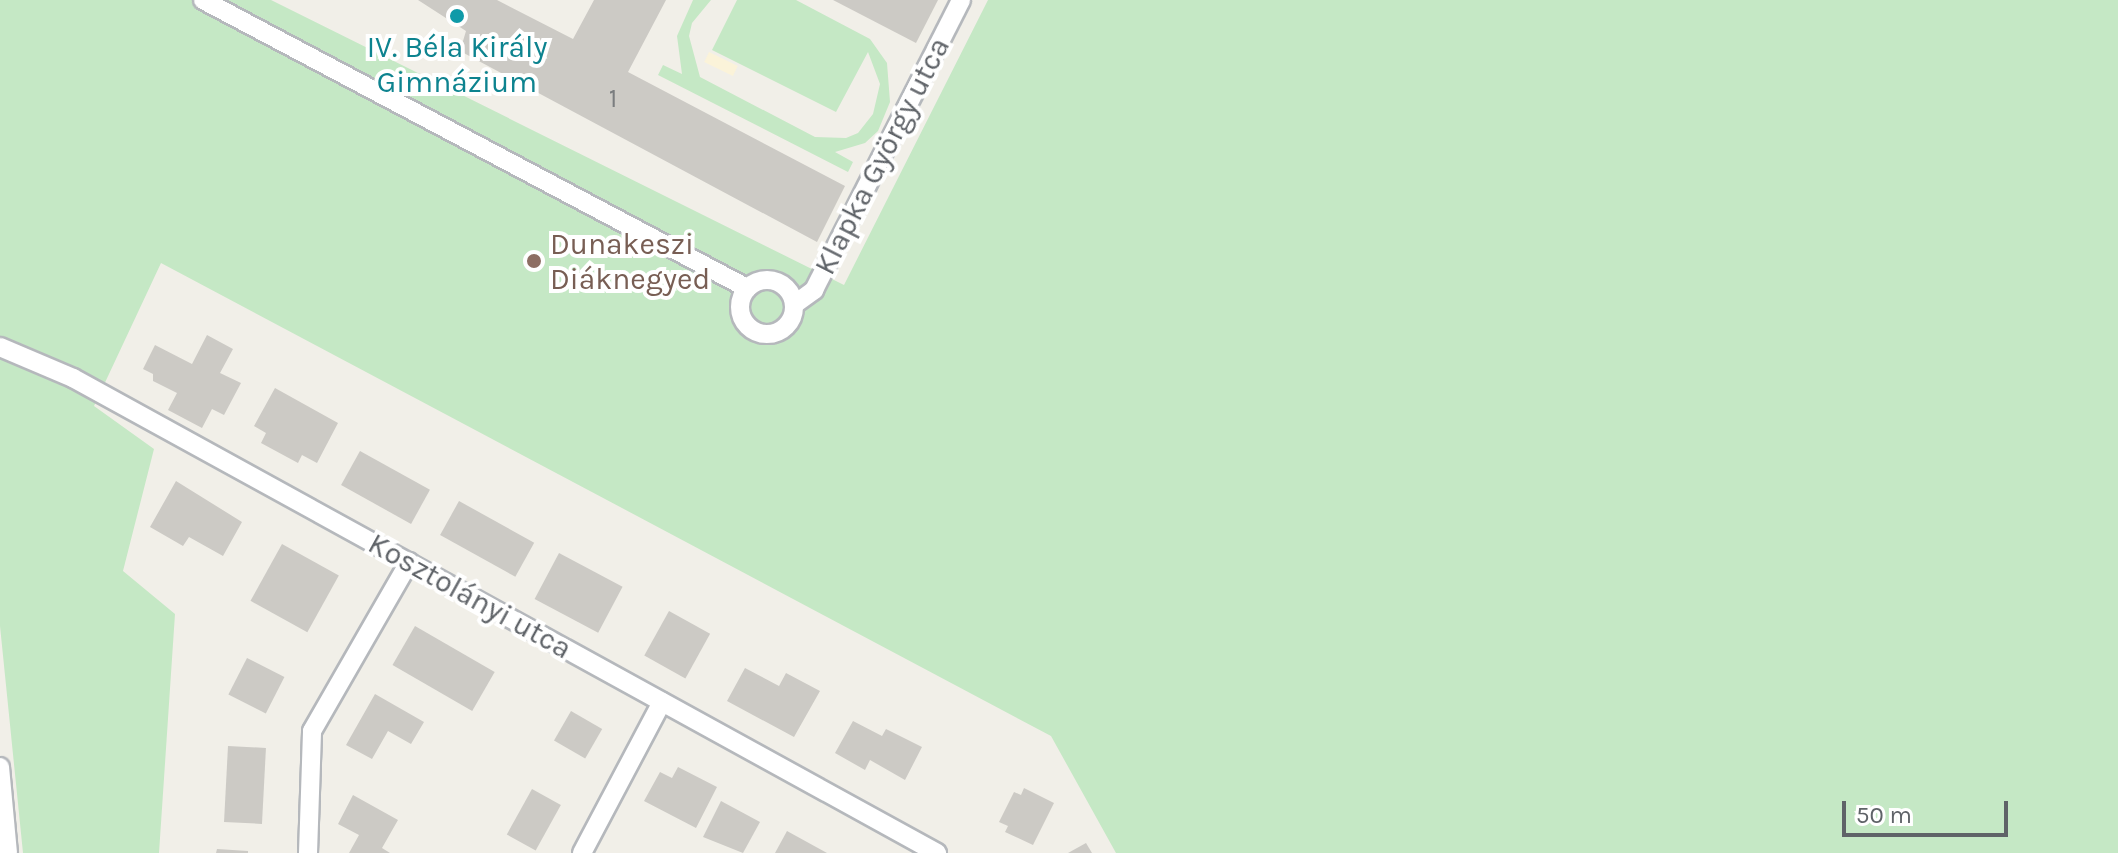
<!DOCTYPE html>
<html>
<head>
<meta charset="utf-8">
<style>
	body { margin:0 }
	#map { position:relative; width:2118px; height:853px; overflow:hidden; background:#f1efe8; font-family:Karla,sans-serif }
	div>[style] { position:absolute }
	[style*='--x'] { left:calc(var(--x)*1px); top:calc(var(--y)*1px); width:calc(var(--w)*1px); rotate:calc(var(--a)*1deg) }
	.green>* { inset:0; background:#c5e8c5 }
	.sand>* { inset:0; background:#fbf3d9; transform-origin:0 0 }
	.building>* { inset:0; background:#cccac5; transform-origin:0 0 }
	.roads { filter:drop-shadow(2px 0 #b5b8bc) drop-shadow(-2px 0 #b5b8bc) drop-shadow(0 2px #b5b8bc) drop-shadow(0 -2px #b5b8bc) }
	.street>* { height:18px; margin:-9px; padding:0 9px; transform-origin:9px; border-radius:9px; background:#fff }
	.street>.ring { margin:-9px; padding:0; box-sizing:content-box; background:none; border:18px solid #fff; border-radius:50% }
	.dots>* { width:22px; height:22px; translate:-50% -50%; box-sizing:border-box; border:4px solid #fff; border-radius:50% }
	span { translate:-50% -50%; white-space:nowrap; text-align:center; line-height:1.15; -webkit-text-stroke:8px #fff; paint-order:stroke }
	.number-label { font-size:26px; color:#7a7d7f }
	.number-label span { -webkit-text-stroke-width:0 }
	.culture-label { font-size:30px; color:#0d838f }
	.street-label { font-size:30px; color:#5f6368 }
	.education-label { font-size:30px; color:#785e54 }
	.left { translate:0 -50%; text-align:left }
	.scale { position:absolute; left:1842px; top:801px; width:166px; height:36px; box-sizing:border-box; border:4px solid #5f6368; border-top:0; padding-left:10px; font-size:24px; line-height:28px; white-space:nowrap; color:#5f6368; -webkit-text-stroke:6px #fff; paint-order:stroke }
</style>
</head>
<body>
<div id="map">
	<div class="green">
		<i style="clip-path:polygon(0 0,271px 0,844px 285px,988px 0,2118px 0,2118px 853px,1116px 853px,1051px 736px,161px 263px,94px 406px,154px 449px,123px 571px,175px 614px,159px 853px,23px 853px,0 626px)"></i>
		<i style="clip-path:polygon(693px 0,711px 0,692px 23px,689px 36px,700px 77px,815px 137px,846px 138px,858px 133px,873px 114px,880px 84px,868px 52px,836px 112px,712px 50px,737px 0,796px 0,870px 39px,887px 63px,890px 102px,878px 131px,865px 143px,835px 152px,853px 162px,848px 172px,658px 75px,663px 65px,682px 74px,677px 36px)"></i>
	</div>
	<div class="sand">
		<i style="left:709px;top:52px;width:32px;height:11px;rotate:26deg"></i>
	</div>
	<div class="building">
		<i style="clip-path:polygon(418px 0,497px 0,573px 39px,594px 0,666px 0,628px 72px,845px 186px,817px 242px,460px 51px,466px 31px)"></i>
		<i style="clip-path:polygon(833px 0,938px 0,916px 43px)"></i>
		<i style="clip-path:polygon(207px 335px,233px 349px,220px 373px,241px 383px,224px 415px,212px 409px,202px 428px,168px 410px,177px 393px,153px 381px,153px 374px,143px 369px,155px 345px,192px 364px)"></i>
		<i style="clip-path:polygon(275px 388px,338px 423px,317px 463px,302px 455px,298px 463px,261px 443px,266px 433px,254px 426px)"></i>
		<i style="left:360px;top:451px;width:80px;height:39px;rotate:29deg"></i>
		<i style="clip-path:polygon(176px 481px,242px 522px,223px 556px,189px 537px,183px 546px,150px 527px)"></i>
		<i style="left:459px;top:501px;width:86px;height:39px;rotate:29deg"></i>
		<i style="left:282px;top:544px;width:65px;height:65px;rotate:29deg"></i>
		<i style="left:559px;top:553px;width:72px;height:52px;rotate:28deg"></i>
		<i style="left:669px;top:611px;width:47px;height:51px;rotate:29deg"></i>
		<i style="left:415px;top:626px;width:92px;height:45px;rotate:30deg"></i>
		<i style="left:247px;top:658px;width:42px;height:41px;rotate:27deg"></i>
		<i style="clip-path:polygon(745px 668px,779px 686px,786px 673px,820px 691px,794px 737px,727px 701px)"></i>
		<i style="clip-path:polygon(375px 694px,424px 722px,411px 744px,388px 731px,372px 759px,346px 745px)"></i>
		<i style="left:571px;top:711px;width:36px;height:34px;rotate:30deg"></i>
		<i style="clip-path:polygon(853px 721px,882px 736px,886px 729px,922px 747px,905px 780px,870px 760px,865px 770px,835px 753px)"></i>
		<i style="left:228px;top:746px;width:38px;height:76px;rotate:3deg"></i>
		<i style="clip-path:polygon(678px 767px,717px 787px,696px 828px,644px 801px,660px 772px,672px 778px)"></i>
		<i style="clip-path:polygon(1024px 788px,1054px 803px,1033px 845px,1005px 832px,1008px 826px,999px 822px,1014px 792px,1021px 795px)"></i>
		<i style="left:532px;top:789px;width:33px;height:52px;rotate:29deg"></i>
		<i style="clip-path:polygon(353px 795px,398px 820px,382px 848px,390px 853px,349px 853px,359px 835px,338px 824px)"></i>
		<i style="clip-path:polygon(721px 801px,760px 822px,743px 853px,703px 837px)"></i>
		<i style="clip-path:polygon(787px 831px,827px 853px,775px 853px)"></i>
		<i style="clip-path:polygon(1086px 843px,1092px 853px,1068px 853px)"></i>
		<i style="clip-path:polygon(217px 849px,248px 851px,248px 853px,216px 853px)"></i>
	</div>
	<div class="roads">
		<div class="street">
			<i style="--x:203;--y:0;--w:616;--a:27.9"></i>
			<i class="ring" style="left:740px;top:280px;width:36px;height:36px"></i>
			<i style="--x:795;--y:304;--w:24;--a:-36"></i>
			<i style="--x:814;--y:290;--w:325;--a:-63.1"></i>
			<i style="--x:0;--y:347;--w:79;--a:23"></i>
			<i style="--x:73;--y:378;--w:986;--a:28.8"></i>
			<i style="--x:0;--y:767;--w:86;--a:84.7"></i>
			<i style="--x:308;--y:853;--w:122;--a:-88.1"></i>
			<i style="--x:312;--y:731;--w:195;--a:-60.1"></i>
			<i style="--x:582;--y:853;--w:171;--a:-62.1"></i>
		</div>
	</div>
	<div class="dots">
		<i style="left:457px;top:16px;background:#0f9aa8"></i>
		<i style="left:534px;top:261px;background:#8d6e63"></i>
	</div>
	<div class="number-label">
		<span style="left:613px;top:99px">1</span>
	</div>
	<div class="culture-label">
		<span style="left:457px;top:64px">IV. Béla Király<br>Gimnázium</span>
	</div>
	<div class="street-label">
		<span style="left:882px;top:156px;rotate:-63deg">Klapka György utca</span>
		<span style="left:470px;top:596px;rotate:29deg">Kosztolányi utca</span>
	</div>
	<div class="education-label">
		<span class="left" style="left:550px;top:261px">Dunakeszi<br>Diáknegyed</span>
	</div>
	<div class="scale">50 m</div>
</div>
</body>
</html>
